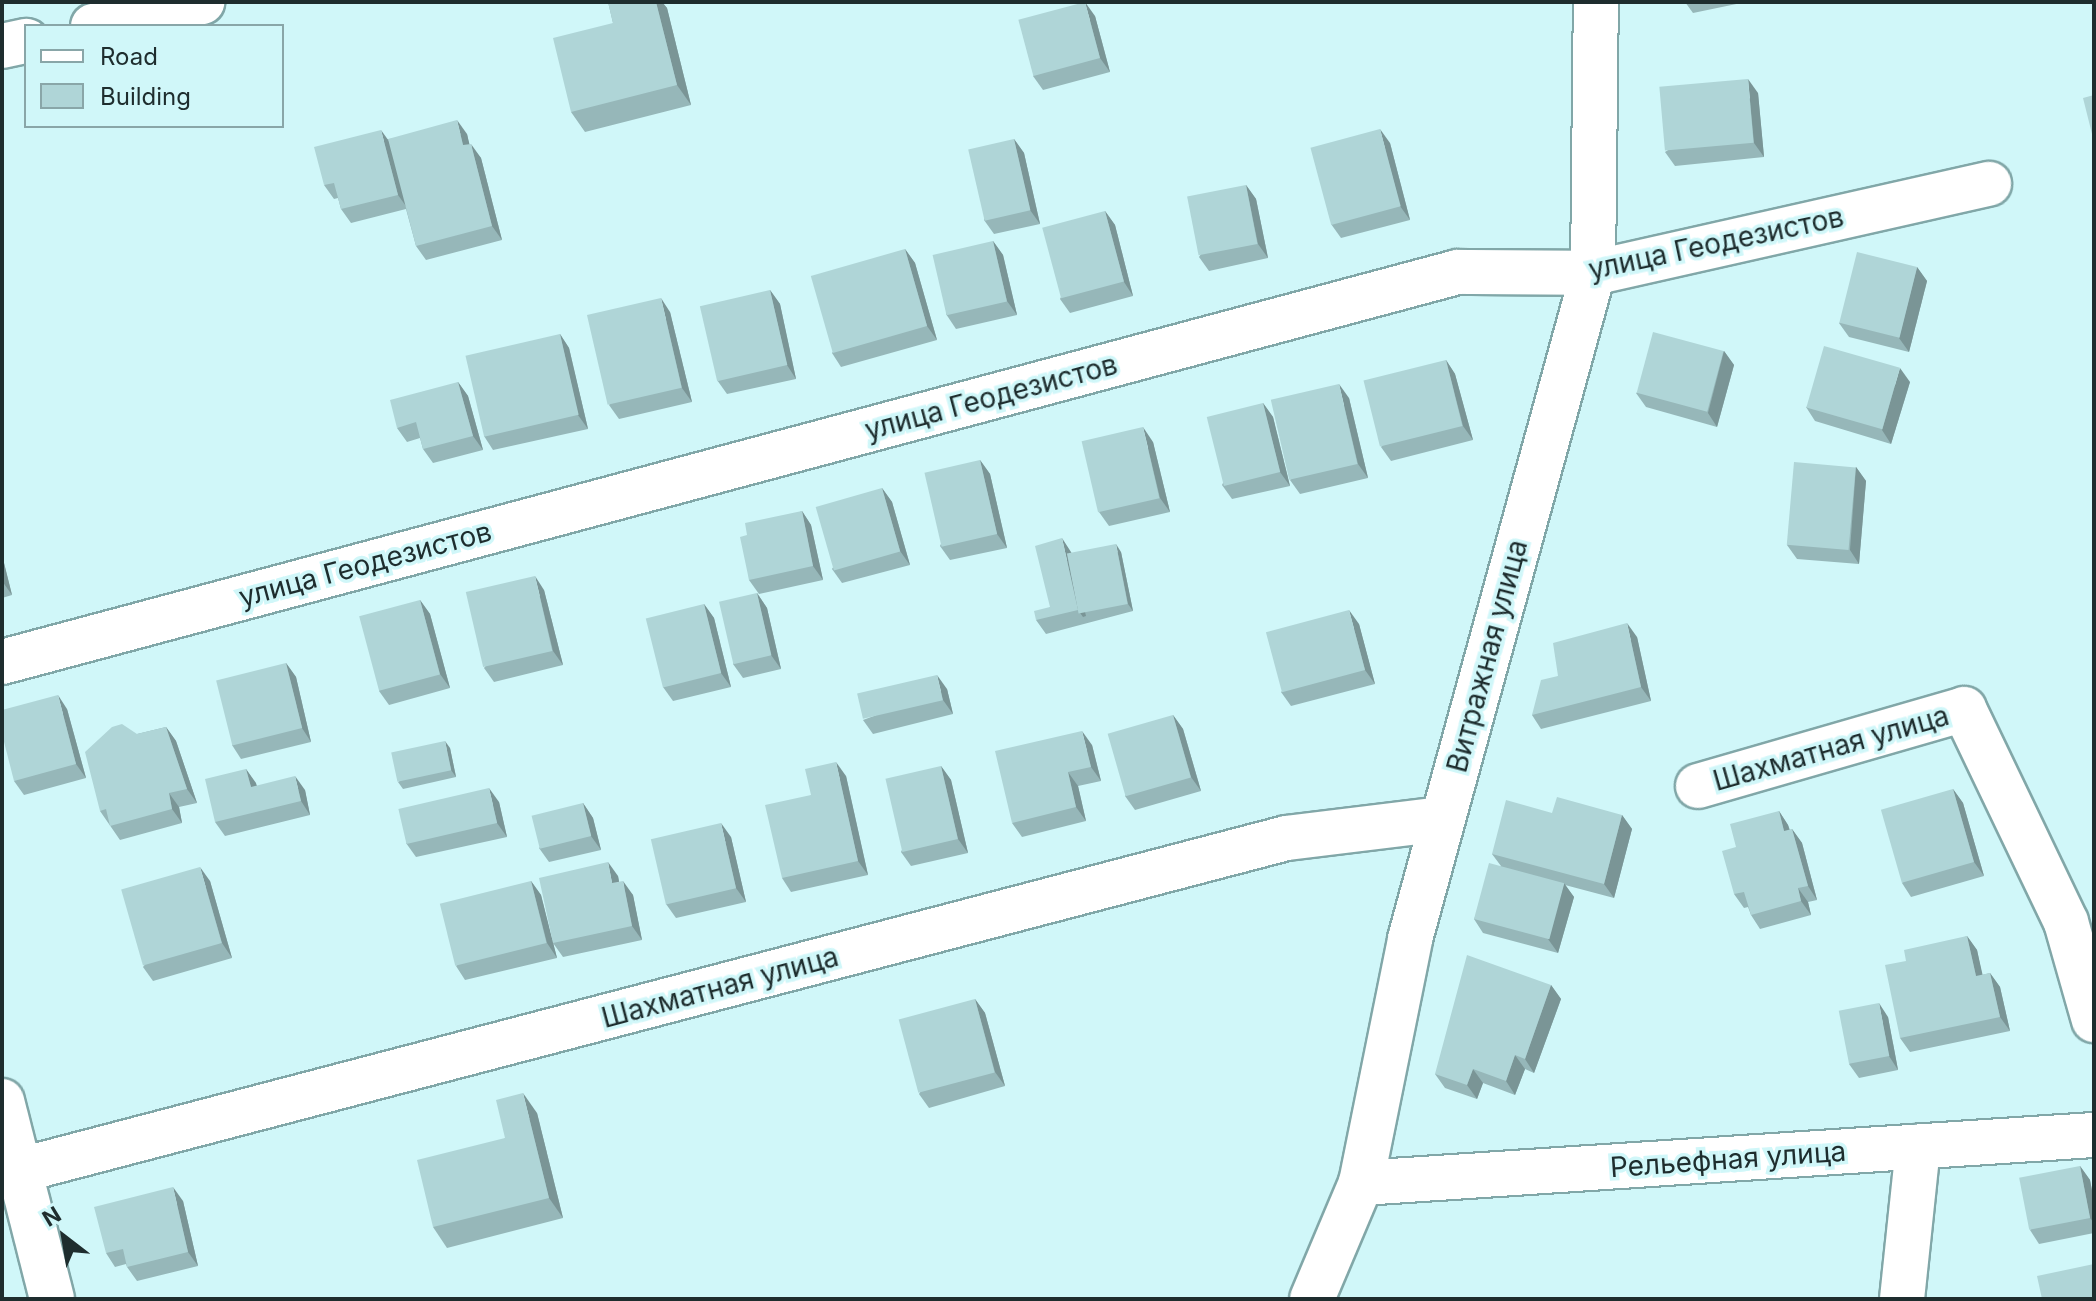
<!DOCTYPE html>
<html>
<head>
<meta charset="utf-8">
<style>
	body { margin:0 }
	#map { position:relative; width:2096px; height:1301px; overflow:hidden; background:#d0f7f9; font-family:Inter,sans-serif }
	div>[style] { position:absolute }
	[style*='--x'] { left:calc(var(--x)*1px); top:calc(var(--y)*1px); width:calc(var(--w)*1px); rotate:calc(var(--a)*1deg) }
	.roads { filter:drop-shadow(2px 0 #81a7a8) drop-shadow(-2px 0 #81a7a8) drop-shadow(0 2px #81a7a8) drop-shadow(0 -2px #81a7a8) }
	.minor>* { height:44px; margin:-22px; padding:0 22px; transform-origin:22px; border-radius:22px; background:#fff }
	.wall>* { inset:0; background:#96b7b9 }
	.shaded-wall>* { inset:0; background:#7a9596 }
	.building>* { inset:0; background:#afd5d7; transform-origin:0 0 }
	span { translate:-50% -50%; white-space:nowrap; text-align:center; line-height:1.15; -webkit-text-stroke:7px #d0f7f9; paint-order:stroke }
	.street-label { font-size:28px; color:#1e2d2e }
	.frame { position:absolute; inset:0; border:4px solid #1e2d2e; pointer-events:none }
	.legend { position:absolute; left:24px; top:24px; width:260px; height:104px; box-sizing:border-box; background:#d0f7f9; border:2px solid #89a6a8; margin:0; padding:10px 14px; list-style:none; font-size:24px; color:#1e2d2e }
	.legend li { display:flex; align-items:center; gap:16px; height:40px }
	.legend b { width:40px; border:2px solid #89a6a8 }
	.north { position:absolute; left:24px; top:1197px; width:80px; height:80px; -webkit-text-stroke:6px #d0f7f9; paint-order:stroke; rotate:329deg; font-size:22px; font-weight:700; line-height:32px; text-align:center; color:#1e2d2e }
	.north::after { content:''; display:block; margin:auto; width:28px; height:36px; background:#1e2d2e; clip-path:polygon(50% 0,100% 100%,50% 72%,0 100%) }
</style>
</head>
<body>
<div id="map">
	<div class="roads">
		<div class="minor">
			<i style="--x:93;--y:26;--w:112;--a:-12.4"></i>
			<i style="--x:2;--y:46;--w:25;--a:-12"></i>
			<i style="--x:2;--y:662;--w:1506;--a:-15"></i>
			<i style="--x:1457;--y:272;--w:136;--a:0.4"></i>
			<i style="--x:1593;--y:273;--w:406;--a:-12.7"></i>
			<i style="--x:1698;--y:786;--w:277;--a:-16.1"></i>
			<i style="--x:1964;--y:709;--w:236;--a:64.4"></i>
			<i style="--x:2066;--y:922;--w:102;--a:74.1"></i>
			<i style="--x:2;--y:1101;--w:204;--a:75.8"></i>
			<i style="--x:2;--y:1175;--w:1328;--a:-14.7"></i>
			<i style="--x:1287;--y:838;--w:156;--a:-7"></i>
			<i style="--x:1361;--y:1183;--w:735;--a:-3.75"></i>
			<i style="--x:1312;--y:1299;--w:126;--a:-67.1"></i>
			<i style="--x:1361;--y:1183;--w:249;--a:-78.6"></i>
			<i style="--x:1410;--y:939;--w:691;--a:-74.64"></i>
			<i style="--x:1593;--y:273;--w:271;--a:-89.4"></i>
			<i style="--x:1902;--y:1299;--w:153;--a:-84"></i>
		</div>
	</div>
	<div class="wall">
		<i style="clip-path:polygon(608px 2px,662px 2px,667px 8px,691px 105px,585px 132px,571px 112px,613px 23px)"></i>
		<i style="clip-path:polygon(1685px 2px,1746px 2px,1693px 13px)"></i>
		<i style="clip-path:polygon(1095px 16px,1110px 72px,1043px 90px,1033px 76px)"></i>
		<i style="clip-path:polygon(1758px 93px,1764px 157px,1675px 166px,1665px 152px)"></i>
		<i style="clip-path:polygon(467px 134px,469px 144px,481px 158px,502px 240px,426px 260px,416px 246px,406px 209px,351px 223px,341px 209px,338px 198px,334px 199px,324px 185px,388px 139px)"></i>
		<i style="clip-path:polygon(1014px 139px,1024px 153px,1040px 224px,994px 234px,984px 220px)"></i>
		<i style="clip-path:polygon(1390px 143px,1410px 220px,1341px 238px,1331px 224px)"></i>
		<i style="clip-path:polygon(1246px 185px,1256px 199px,1268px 258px,1209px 271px,1199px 257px)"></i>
		<i style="clip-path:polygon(1105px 211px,1115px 225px,1133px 296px,1070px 313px,1060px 299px)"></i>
		<i style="clip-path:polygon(993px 241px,1003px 255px,1017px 315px,956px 329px,946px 314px)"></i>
		<i style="clip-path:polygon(905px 249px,915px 263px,937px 340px,841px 367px,832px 353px)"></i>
		<i style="clip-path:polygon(1917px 267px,1927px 281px,1909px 352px,1849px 337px,1839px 323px)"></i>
		<i style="clip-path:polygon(770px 290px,780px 304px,796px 379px,727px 394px,717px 380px)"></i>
		<i style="clip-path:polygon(670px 312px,692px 402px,619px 419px,609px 405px)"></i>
		<i style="clip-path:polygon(560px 334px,569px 348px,588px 429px,493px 450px,484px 436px)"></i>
		<i style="clip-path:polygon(1724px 351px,1734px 365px,1717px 427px,1646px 407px,1636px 393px)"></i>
		<i style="clip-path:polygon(1446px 360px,1455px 374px,1473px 440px,1391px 461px,1381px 447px)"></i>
		<i style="clip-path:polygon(458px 382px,468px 396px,483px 450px,433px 463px,423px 449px,420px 438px,407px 442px,397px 428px)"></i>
		<i style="clip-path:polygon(1910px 382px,1891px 444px,1815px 421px,1806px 407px)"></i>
		<i style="clip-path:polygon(1349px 398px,1368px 478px,1300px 494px,1290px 480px)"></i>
		<i style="clip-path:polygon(1263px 403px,1273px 417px,1290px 486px,1232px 499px,1222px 485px)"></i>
		<i style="clip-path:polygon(1153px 442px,1170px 512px,1109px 526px,1099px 512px)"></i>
		<i style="clip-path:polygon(980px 460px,990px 474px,1007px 548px,950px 560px,940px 546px)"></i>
		<i style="clip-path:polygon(1856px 467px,1866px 481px,1859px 564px,1797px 559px,1787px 545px)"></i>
		<i style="clip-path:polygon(882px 488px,892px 502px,910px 565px,842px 583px,832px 569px)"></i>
		<i style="clip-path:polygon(802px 511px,811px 525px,823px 580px,759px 594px,749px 580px,747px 535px)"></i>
		<i style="clip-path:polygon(1071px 552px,1072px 554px,1121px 552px,1133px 611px,1046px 634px,1036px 620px,1050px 607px)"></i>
		<i style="clip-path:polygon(2px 555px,12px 595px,2px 598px)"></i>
		<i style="clip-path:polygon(544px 590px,563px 665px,494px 682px,484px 668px)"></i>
		<i style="clip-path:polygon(757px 593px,767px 608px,781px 669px,743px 678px,733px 664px)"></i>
		<i style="clip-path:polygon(420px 600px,430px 614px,450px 688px,389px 705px,379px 691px)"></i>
		<i style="clip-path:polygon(704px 604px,714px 618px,731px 687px,673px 701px,663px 687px)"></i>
		<i style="clip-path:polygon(1359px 624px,1375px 684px,1291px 706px,1281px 692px)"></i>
		<i style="clip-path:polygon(1637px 637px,1651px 701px,1541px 729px,1532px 715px,1558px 676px)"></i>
		<i style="clip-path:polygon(286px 663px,296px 677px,311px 742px,241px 759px,232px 745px)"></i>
		<i style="clip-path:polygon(947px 689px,953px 714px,873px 734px,863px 720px)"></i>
		<i style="clip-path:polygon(67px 709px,86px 778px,24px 795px,14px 781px)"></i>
		<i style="clip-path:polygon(1173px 715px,1183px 729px,1201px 791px,1135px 810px,1125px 796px)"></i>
		<i style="clip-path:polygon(166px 727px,176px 741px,197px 803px,179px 807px,182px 823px,120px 840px,100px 811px,137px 734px)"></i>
		<i style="clip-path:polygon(1092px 745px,1101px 781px,1078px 786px,1086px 821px,1022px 837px,1012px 823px)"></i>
		<i style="clip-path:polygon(450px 748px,456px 777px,403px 789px,398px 782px)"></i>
		<i style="clip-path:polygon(941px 766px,951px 780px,968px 853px,911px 866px,901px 852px)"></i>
		<i style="clip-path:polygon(246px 769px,257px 786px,305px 790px,310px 815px,225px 836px,215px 822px)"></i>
		<i style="clip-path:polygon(846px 776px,868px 875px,791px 892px,782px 878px,811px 795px)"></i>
		<i style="clip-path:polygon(1953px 789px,1963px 803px,1984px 876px,1911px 897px,1902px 883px)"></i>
		<i style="clip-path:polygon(499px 802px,507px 837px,416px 857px,406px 843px)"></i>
		<i style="clip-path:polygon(583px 803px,593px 818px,601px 850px,549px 862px,539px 848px)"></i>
		<i style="clip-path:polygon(1779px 811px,1788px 825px,1790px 830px,1792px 829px,1802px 843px,1817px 900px,1808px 902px,1811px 915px,1760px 929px,1751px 915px,1748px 907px,1744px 908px,1734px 894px,1736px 847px)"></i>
		<i style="clip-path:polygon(1552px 813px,1622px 815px,1632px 829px,1614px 898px,1565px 885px,1574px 897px,1558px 953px,1483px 933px,1474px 919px,1501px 866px,1492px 854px)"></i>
		<i style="clip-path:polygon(731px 837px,746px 902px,676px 918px,666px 904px)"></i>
		<i style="clip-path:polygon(618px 876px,619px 882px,633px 895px,642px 940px,563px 957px,553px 943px,557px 958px,465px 980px,456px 966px,531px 881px,541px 895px,552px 940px)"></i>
		<i style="clip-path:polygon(210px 881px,232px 958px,153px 981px,143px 967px)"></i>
		<i style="clip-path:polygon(1967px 936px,1977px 950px,1982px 975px,1990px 973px,2000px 987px,2010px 1031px,1910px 1052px,1900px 1038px,1906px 961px)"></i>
		<i style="clip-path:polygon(1551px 985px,1561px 999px,1534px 1073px,1525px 1069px,1515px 1095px,1483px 1083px,1477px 1099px,1445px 1088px,1435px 1074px)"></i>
		<i style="clip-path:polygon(975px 999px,985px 1013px,1005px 1086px,929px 1108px,919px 1094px)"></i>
		<i style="clip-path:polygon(1888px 1017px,1898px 1070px,1859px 1078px,1849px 1064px)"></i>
		<i style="clip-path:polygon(537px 1113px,563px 1218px,447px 1248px,433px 1227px,505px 1138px)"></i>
		<i style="clip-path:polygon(2080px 1166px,2090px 1180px,2094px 1201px,2094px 1233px,2039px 1244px,2030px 1230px)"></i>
		<i style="clip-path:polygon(183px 1201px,198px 1266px,137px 1281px,127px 1267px,126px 1264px,115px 1267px,106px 1253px)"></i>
	</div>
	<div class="shaded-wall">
		<i style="clip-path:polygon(656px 2px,662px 2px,667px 8px,691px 105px,677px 85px)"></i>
		<i style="clip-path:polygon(1085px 2px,1095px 16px,1110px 72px,1100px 58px)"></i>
		<i style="clip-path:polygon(1748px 79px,1758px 93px,1764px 157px,1754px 143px)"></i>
		<i style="clip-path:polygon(457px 120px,467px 134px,473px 159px,463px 145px)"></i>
		<i style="clip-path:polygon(1380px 129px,1390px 143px,1410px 220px,1400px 206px)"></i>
		<i style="clip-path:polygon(381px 130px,391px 144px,408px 209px,398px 195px)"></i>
		<i style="clip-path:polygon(1014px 139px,1024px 153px,1040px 224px,1030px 210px)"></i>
		<i style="clip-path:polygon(471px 144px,481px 158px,502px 240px,492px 226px)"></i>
		<i style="clip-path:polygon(1246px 185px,1256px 199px,1268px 258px,1258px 244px)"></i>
		<i style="clip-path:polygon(1105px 211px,1115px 225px,1133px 296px,1124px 282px)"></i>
		<i style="clip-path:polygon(993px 241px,1003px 255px,1017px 315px,1007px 301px)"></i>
		<i style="clip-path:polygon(905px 249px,915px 263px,937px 340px,927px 326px)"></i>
		<i style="clip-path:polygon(1917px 267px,1927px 281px,1909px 352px,1899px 338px)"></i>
		<i style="clip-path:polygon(770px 290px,780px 304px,796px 379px,787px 365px)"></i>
		<i style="clip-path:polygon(661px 298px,670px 312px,692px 402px,682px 388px)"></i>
		<i style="clip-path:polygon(560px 334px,569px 348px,588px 429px,578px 415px)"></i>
		<i style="clip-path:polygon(1724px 351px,1734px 365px,1717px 427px,1708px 413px)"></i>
		<i style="clip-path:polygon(1446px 360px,1455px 374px,1473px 440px,1463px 426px)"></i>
		<i style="clip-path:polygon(1900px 368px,1910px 382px,1891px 444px,1882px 430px)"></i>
		<i style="clip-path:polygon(458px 382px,468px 396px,483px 450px,473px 436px)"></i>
		<i style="clip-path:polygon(1339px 384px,1349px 398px,1368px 478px,1358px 464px)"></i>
		<i style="clip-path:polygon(1263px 403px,1273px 417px,1290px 486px,1280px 472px)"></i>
		<i style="clip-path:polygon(1143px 427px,1153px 442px,1170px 512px,1160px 498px)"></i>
		<i style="clip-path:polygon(980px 460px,990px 474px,1007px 548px,997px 534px)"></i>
		<i style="clip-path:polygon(1856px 467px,1866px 481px,1859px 564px,1850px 550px)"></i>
		<i style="clip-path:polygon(882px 488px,892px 502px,910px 565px,900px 551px)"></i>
		<i style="clip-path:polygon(802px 511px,811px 525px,823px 580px,813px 566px)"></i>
		<i style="clip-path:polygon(1062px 538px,1071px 552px,1086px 616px,1083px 617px,1088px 624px,1078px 610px)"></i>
		<i style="clip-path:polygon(1116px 544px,1121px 552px,1133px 611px,1128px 604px)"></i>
		<i style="clip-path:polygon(2px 555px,12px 595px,2px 581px)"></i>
		<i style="clip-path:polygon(535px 576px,544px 590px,563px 665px,553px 651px)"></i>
		<i style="clip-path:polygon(757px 593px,767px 608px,781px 669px,771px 655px)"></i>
		<i style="clip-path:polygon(420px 600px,430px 614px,450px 688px,440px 674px)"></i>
		<i style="clip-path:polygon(704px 604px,714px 618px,731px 687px,721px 673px)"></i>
		<i style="clip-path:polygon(1349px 610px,1359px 624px,1375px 684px,1365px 670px)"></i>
		<i style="clip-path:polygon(1627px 623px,1637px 637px,1651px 701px,1641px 687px)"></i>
		<i style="clip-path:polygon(286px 663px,296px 677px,311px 742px,302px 728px)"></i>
		<i style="clip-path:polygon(937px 675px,947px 689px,953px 714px,943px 700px)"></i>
		<i style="clip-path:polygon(58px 695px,67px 709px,86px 778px,76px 764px)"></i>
		<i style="clip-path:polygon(1173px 715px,1183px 729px,1201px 791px,1191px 777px)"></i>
		<i style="clip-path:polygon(166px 727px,176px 741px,197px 803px,187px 789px)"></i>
		<i style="clip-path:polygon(1082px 731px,1092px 745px,1101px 781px,1091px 767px)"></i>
		<i style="clip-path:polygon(445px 741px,450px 748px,456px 777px,451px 770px)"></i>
		<i style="clip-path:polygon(836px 762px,846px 776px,868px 875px,858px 861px)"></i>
		<i style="clip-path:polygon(941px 766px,951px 780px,968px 853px,958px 839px)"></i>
		<i style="clip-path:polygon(246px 769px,256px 783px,261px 801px,251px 787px)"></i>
		<i style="clip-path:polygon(1068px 772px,1078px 786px,1086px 821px,1076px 807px)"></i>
		<i style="clip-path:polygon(295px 776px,305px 790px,310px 815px,301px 801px)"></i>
		<i style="clip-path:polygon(489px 788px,499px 802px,507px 837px,497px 823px)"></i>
		<i style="clip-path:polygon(1953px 789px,1963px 803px,1984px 876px,1974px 862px)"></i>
		<i style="clip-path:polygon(169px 793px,179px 807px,182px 823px,172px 809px)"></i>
		<i style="clip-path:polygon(583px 803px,593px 818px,601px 850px,591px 836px)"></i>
		<i style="clip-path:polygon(1779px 811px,1788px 825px,1794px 845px,1784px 831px)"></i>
		<i style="clip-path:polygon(1622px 815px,1632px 829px,1614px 898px,1604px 884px)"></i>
		<i style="clip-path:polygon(721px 823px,731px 837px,746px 902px,736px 888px)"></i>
		<i style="clip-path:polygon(1792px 829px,1802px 843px,1817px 900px,1808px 886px)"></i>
		<i style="clip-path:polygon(608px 862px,618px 876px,622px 897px,612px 883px)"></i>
		<i style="clip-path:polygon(200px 867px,210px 881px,232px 958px,222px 943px)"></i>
		<i style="clip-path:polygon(531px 881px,541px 895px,557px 958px,547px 943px)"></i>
		<i style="clip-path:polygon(623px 881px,633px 895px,642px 940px,632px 926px)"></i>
		<i style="clip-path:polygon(1564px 883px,1574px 897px,1558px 953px,1548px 939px)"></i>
		<i style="clip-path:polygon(1798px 888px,1808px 902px,1811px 915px,1801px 901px)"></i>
		<i style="clip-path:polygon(1967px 936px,1977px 950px,1986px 990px,1976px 976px)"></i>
		<i style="clip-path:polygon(1990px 973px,2000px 987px,2010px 1031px,2000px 1017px)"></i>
		<i style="clip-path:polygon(1551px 985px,1561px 999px,1534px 1073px,1525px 1059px)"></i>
		<i style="clip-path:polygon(975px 999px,985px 1013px,1005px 1086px,995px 1072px)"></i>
		<i style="clip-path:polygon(1879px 1003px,1888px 1017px,1898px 1070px,1889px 1056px)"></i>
		<i style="clip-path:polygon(1515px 1055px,1525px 1069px,1515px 1095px,1506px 1081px)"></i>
		<i style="clip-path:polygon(1473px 1069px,1483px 1083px,1477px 1099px,1467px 1085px)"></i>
		<i style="clip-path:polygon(523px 1093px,537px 1113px,563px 1218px,549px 1198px)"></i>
		<i style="clip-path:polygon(2080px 1166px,2090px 1180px,2094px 1201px,2094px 1223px,2090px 1218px)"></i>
		<i style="clip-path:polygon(173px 1187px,183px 1201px,198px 1266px,188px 1252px)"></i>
	</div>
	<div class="building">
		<i style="clip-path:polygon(608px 2px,656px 2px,677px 85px,571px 112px,553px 38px,613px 23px)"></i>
		<i style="left:1085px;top:2px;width:58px;height:69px;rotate:75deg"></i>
		<i style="left:1748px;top:79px;width:64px;height:89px;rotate:85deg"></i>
		<i style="clip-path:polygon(2094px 95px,2094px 142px,2083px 98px)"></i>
		<i style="clip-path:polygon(457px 120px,463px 145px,471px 144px,492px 226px,416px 246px,388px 139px)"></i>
		<i style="left:1380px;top:129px;width:80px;height:72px;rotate:75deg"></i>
		<i style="clip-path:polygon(381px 130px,398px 195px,341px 209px,334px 183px,324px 185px,314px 147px)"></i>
		<i style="left:1014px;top:139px;width:73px;height:47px;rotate:77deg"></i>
		<i style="left:1246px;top:185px;width:60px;height:60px;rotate:79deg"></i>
		<i style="left:1105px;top:211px;width:73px;height:65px;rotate:75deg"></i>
		<i style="left:993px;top:241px;width:62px;height:62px;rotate:77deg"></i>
		<i style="left:905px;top:249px;width:80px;height:98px;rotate:74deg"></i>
		<i style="left:1857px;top:252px;width:62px;height:73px;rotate:14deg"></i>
		<i style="left:770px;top:290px;width:77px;height:72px;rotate:77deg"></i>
		<i style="left:661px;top:298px;width:92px;height:76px;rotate:77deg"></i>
		<i style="left:1653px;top:332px;width:73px;height:63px;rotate:15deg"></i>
		<i style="left:560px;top:334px;width:83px;height:97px;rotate:77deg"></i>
		<i style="left:1824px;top:346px;width:79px;height:64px;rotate:16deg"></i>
		<i style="left:1446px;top:360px;width:68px;height:85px;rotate:76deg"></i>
		<i style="clip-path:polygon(458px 382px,473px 436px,423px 449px,416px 422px,397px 428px,390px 400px)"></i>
		<i style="left:1339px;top:384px;width:82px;height:70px;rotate:77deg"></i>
		<i style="left:1263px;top:403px;width:71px;height:58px;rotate:76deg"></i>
		<i style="left:1143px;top:427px;width:73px;height:63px;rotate:77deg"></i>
		<i style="left:980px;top:460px;width:76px;height:57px;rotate:77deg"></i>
		<i style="left:1794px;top:462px;width:62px;height:83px;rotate:5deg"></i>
		<i style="left:882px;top:488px;width:66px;height:69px;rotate:74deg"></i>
		<i style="clip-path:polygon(802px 511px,813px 566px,749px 580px,740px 537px,747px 535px,745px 523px)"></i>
		<i style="clip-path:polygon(1062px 538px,1078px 610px,1036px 620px,1034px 611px,1050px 607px,1035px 546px)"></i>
		<i style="left:1116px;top:544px;width:61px;height:50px;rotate:79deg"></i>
		<i style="left:535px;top:576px;width:77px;height:71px;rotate:77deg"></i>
		<i style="left:757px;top:593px;width:64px;height:39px;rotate:77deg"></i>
		<i style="left:420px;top:600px;width:77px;height:63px;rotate:75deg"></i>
		<i style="left:704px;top:604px;width:71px;height:60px;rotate:76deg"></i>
		<i style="left:1349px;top:610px;width:62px;height:86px;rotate:75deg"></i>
		<i style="clip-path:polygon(1627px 623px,1641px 687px,1532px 715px,1541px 680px,1558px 676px,1553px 643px)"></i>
		<i style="left:286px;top:663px;width:67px;height:72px;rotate:76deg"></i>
		<i style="left:937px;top:675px;width:26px;height:82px;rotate:77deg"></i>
		<i style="clip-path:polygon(58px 695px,76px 764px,14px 781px,2px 734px,2px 710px)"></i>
		<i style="left:1173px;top:715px;width:65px;height:68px;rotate:74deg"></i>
		<i style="clip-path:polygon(122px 724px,137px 734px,166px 727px,187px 789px,169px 793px,172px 809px,110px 826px,106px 809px,100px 811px,85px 752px,112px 727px)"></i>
		<i style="clip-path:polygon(1082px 731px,1091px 767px,1068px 772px,1076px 807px,1012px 823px,995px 751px)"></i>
		<i style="left:445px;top:741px;width:30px;height:55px;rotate:78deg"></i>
		<i style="clip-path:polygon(836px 762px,858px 861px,782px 878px,765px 805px,811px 795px,805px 769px)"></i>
		<i style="left:941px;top:766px;width:75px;height:57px;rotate:77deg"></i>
		<i style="clip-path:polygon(246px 769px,251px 787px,295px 776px,301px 801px,215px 822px,205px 779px)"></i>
		<i style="left:489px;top:788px;width:36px;height:93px;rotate:77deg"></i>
		<i style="left:1953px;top:789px;width:76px;height:75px;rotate:74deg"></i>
		<i style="clip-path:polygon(1557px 797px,1622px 815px,1604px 884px,1492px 854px,1506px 800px,1552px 813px)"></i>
		<i style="left:583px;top:803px;width:34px;height:53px;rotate:76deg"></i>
		<i style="clip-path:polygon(1779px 811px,1784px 831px,1792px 829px,1808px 886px,1798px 888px,1801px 901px,1751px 915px,1744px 892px,1734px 894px,1722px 851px,1736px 847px,1730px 824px)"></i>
		<i style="left:721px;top:823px;width:67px;height:72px;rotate:77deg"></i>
		<i style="clip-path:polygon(608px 862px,612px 883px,623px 881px,632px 926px,553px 943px,539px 878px)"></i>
		<i style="left:1489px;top:863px;width:78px;height:58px;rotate:15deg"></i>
		<i style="left:200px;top:867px;width:79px;height:82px;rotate:74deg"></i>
		<i style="left:531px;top:881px;width:64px;height:94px;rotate:76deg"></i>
		<i style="clip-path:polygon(1967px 936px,1976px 976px,1990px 973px,2000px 1017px,1900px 1038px,1885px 965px,1906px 961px,1904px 950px)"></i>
		<i style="clip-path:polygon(1467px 955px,1551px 985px,1525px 1059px,1515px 1055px,1506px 1081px,1473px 1069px,1467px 1085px,1435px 1074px)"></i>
		<i style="left:975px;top:999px;width:76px;height:79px;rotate:75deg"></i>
		<i style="left:1879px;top:1003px;width:54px;height:41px;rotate:79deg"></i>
		<i style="clip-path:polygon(523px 1093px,549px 1198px,433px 1227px,417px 1160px,505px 1138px,496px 1100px)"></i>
		<i style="left:2080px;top:1166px;width:53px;height:62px;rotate:79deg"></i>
		<i style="clip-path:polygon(173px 1187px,188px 1252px,127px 1267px,123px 1249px,106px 1253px,94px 1207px)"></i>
		<i style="clip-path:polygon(2094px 1264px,2094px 1299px,2042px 1299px,2037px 1276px)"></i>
	</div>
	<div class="street-label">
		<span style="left:1716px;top:243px;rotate:-12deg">улица Геодезистов</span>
		<span style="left:991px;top:397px;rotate:-15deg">улица Геодезистов</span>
		<span style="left:365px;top:564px;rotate:-15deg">улица Геодезистов</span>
		<span style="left:1487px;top:656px;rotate:-75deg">Витражная улица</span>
		<span style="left:1831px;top:748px;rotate:-16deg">Шахматная улица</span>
		<span style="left:720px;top:987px;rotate:-15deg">Шахматная улица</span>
		<span style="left:1728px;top:1159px;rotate:-4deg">Рельефная улица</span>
	</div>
	<div class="frame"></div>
	<ul class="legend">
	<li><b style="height:10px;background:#fff"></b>Road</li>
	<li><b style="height:22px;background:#afd5d7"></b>Building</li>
	</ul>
	<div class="north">N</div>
</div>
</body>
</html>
